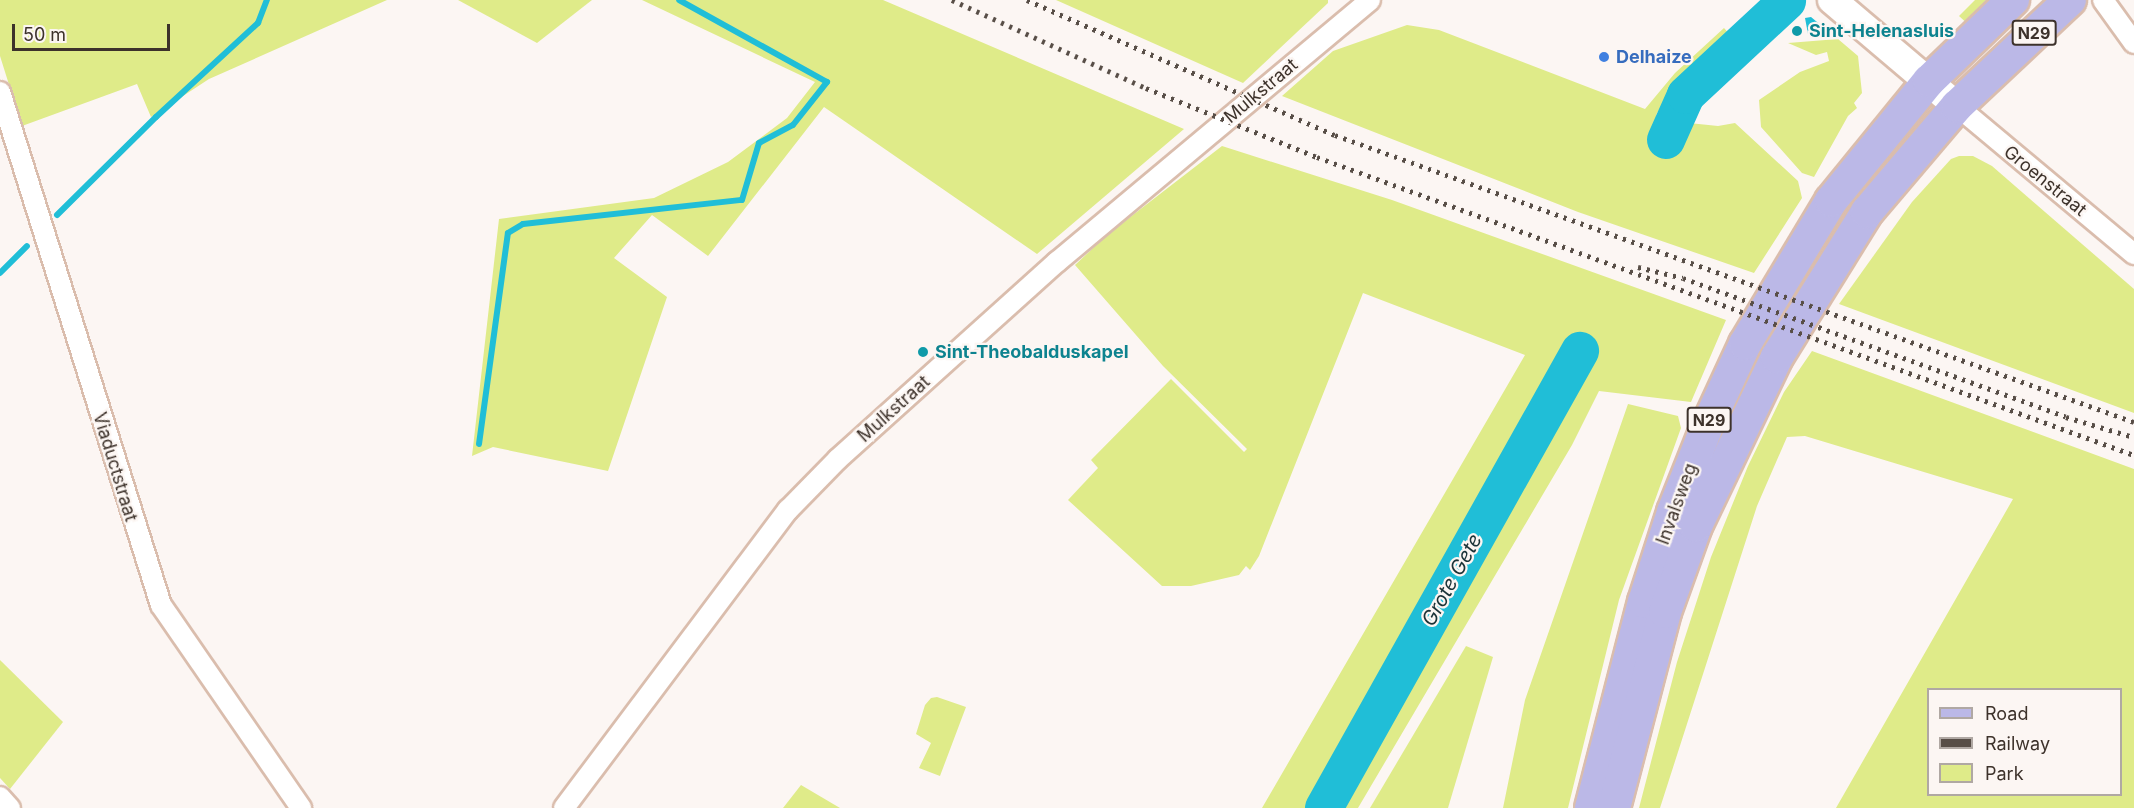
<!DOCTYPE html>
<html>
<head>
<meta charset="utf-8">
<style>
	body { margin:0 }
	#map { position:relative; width:2134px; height:808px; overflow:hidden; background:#fcf6f3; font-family:Inter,sans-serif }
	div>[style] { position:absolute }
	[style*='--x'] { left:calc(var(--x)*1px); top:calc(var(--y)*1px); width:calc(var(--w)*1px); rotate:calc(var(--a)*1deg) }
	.green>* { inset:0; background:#dfeb89 }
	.water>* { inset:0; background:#20bed7 }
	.stream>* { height:6px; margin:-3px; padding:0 3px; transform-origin:3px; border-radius:3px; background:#20bed7 }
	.river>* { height:38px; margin:-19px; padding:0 19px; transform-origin:19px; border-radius:19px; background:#20bed7 }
	.roads { filter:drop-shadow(2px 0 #dabdad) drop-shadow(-2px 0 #dabdad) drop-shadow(0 2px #dabdad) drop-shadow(0 -2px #dabdad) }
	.street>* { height:20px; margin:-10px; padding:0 10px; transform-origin:10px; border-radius:10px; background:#fff }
	.secondary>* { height:28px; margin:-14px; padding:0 14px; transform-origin:14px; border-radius:14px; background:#fff }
	.primary>* { height:32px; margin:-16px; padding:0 16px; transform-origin:16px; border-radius:16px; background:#bbb8e7 }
	.rail>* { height:4.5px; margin-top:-2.25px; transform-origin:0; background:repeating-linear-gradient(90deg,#584e47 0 3px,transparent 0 9px) }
	.dots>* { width:16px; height:16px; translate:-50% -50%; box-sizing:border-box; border:3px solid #fcf6f3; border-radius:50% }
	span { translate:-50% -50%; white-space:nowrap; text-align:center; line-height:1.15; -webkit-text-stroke:4.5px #fcf6f3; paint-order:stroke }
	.shield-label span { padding:2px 4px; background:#fcf6f3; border:2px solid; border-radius:4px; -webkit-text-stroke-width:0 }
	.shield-label { font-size:16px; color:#3d322b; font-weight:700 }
	.culture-label { font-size:18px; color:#0d838f; font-weight:700 }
	.left { translate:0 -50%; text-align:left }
	.shop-label { font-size:18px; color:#366cbe; font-weight:700 }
	.street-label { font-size:18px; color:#3d322b }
	.water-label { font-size:20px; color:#1b3338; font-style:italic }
	.legend { position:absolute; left:1927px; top:688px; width:195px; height:108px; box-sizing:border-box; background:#fcf6f3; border:2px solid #b0a8a3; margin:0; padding:8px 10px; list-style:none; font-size:18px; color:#3d322b }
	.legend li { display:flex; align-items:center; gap:12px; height:30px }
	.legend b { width:30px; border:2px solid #b0a8a3 }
	.scale { position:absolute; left:12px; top:24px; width:158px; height:27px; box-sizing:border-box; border:3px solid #3d322b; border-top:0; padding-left:8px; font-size:18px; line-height:21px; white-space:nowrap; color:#3d322b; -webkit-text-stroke:4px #fcf6f3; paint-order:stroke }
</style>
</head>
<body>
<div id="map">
	<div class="green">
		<i style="clip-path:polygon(0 0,387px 0,209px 79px,151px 117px,137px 84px,22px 126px,0 56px)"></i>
		<i style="clip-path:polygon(458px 0,592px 0,537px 43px)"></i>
		<i style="clip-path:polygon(642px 0,883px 0,1184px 129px,1037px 254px,824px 107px,708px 256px,652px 215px,614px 258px,667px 297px,608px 471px,493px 447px,472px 456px,499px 219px,654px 198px,728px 162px,787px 118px,815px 82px)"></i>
		<i style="clip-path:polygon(1056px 0,1328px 0,1328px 3px,1243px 83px)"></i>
		<i style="clip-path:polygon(1975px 0,2000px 0,1970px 26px,1959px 16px)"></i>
		<i style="clip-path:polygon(1407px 25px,1439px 30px,1645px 109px,1675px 73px,1724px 28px,1733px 38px,1684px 77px,1657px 113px,1649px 142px,1678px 145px,1689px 123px,1718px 126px,1735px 123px,1798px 181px,1802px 198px,1754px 273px,1578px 212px,1282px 96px,1333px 51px)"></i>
		<i style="clip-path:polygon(1838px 39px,1858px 56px,1862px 93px,1854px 103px,1857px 108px,1848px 116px,1814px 177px,1802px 173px,1761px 127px,1759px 100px,1800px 72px,1829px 61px,1827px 52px,1816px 55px,1788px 43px)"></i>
		<i style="clip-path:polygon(1222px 146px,1392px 200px,1726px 320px,1691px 402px,1599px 391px,1572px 445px,1358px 808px,1334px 808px,1539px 454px,1580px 373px,1585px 371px,1590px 362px,1588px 350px,1576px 346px,1564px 356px,1519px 444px,1337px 747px,1307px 808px,1262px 808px,1525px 355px,1363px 293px,1259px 556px,1250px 570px,1246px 566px,1239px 575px,1191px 586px,1162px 586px,1068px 500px,1098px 468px,1091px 460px,1171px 379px,1244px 452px,1247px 449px,1163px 366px,1075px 265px,1107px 235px)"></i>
		<i style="clip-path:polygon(1959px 156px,1973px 156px,1992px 166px,2134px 289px,2134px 413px,1839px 304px,1912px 202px,1951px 159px)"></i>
		<i style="clip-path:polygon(evenodd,1812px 351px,2134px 469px,2134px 808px,1836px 808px,2013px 499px,1805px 436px,1787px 437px,1757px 506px,1660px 808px,1639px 808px,1677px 662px,1711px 557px,1748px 466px,1784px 392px,1812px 351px,1928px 690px,2120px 690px,2120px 794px,1928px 794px,1928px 690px)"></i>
		<i style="clip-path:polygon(1628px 404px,1678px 416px,1681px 428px,1619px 600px,1568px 808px,1503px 808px,1525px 700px)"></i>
		<i style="clip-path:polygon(1466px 646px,1493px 657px,1448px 808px,1370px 808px)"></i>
		<i style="clip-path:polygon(0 660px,63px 722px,10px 789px,0 778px)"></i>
		<i style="clip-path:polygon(937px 697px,966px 707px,940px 776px,919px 768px,931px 743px,916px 734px,925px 705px,931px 698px)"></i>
		<i style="clip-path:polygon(801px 785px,840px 808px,783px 808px)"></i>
	</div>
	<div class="water">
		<i style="clip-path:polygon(1811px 17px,1817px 22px,1831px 32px,1808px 34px,1805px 18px)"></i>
	</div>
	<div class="stream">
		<i style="--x:57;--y:215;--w:139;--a:-44.7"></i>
		<i style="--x:156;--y:117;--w:139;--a:-42.7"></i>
		<i style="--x:258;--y:23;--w:25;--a:-69"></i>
		<i style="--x:0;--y:273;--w:38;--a:-45"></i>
		<i style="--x:479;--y:444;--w:213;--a:-82.2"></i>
		<i style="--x:508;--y:233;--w:17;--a:-31"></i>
		<i style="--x:523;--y:224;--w:220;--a:-6.3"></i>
		<i style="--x:742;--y:200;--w:59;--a:-73.4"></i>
		<i style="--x:759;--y:143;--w:38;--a:-28"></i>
		<i style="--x:793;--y:125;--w:55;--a:-51.7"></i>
		<i style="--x:827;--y:82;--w:169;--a:-151"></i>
	</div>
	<div class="river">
		<i style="--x:1666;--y:140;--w:49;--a:-66"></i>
		<i style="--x:1686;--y:95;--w:138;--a:-42.9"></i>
		<i style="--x:1324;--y:808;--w:524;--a:-60.74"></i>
	</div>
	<div class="roads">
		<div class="street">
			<i style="--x:2103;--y:0;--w:53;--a:54.2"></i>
			<i style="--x:0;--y:92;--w:538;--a:72.58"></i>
			<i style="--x:161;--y:605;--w:247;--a:55.4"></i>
			<i style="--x:1957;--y:106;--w:231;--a:39.9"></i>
			<i style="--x:0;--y:797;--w:15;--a:48"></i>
			<i style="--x:564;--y:808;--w:373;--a:-53.1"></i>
			<i style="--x:788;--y:510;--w:71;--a:-45.6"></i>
			<i style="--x:838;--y:459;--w:295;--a:-42"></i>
			<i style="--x:1057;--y:262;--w:408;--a:-39.9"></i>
		</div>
		<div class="secondary">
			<i style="--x:1832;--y:0;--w:164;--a:40.3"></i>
		</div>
		<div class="primary">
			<i style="--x:1591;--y:808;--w:213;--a:-75.6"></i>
			<i style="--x:1644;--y:602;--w:95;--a:-72.1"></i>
			<i style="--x:1673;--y:512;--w:95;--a:-68.3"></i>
			<i style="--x:1708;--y:424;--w:88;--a:-65.2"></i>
			<i style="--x:1745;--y:344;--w:167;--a:-59"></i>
			<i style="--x:1831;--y:201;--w:155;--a:-50.8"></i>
			<i style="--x:1929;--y:81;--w:117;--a:-44"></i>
			<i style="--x:1614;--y:808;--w:203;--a:-75.4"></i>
			<i style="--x:1665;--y:612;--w:91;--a:-70.2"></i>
			<i style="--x:1696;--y:526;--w:187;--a:-64.4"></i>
			<i style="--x:1777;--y:357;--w:171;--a:-58.2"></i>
			<i style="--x:1867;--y:212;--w:139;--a:-49.7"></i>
			<i style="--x:1957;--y:106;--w:155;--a:-43.2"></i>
		</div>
	</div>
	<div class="rail">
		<i style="--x:952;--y:0;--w:213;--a:24.4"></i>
		<i style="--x:1146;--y:88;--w:184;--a:22"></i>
		<i style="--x:1317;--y:157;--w:870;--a:20.04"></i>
		<i style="--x:1027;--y:0;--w:336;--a:23.7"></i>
		<i style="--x:1335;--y:135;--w:849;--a:19.76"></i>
		<i style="--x:1638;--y:267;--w:46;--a:13.7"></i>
		<i style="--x:1683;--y:278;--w:407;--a:19.9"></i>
		<i style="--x:2066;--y:417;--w:71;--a:16.4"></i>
	</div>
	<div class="dots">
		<i style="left:1797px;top:31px;background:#0f9aa8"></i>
		<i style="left:1604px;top:57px;background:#3f7fe0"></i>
		<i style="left:923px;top:352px;background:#0f9aa8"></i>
	</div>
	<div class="shield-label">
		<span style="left:2034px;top:33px">N29</span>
		<span style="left:1709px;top:420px">N29</span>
	</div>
	<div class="culture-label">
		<span class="left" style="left:1809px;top:31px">Sint-Helenasluis</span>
		<span class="left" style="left:935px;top:352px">Sint-Theobalduskapel</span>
	</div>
	<div class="shop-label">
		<span class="left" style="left:1616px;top:57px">Delhaize</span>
	</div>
	<div class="street-label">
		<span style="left:1261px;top:91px;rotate:-40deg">Mulkstraat</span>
		<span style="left:2045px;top:181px;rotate:39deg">Groenstraat</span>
		<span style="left:894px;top:409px;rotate:-42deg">Mulkstraat</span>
		<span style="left:115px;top:467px;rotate:73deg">Viaductstraat</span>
		<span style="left:1677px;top:504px;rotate:-70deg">Invalsweg</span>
	</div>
	<div class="water-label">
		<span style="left:1452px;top:580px;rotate:-61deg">Grote Gete</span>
	</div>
	<ul class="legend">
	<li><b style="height:8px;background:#bbb8e7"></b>Road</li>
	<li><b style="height:8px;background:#584e47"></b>Railway</li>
	<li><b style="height:16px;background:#dfeb89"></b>Park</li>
	</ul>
	<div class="scale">50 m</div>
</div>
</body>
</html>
